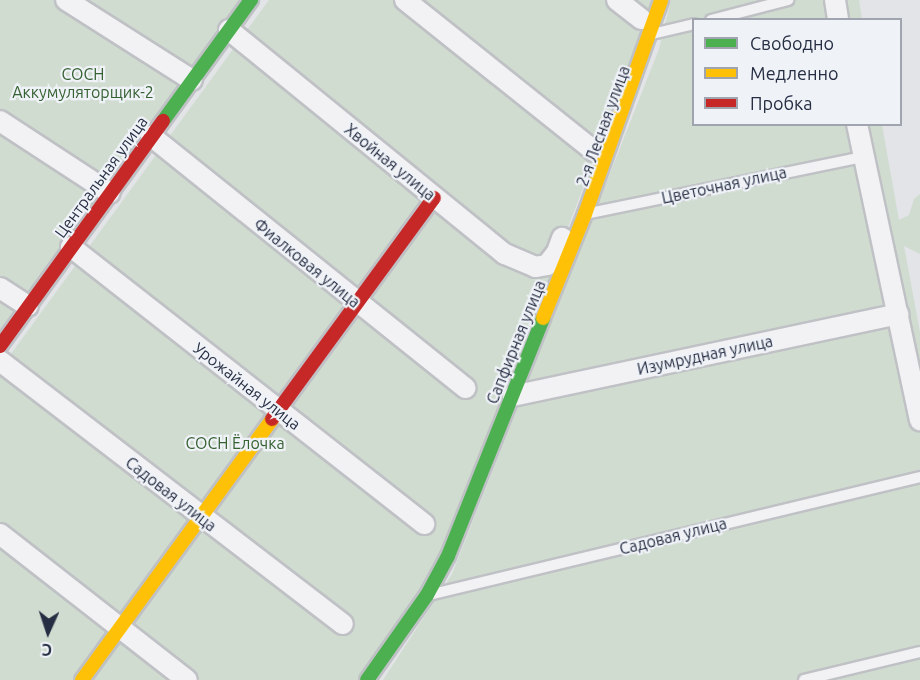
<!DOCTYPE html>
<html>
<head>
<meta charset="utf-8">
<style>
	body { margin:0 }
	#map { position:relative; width:920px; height:680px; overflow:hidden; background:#e2e4e7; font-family:Ubuntu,sans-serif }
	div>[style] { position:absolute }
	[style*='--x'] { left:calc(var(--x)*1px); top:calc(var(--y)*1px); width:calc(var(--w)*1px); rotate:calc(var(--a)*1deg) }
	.green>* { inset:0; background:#d1dcd1 }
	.roads { filter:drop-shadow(2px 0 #bfc1c5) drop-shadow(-2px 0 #bfc1c5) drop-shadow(0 2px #bfc1c5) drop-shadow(0 -2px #bfc1c5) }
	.lane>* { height:10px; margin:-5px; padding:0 5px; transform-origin:5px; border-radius:5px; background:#f2f2f4 }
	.street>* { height:20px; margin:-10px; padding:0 10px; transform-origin:10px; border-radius:10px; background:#f2f2f4 }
	.fast>* { height:14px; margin:-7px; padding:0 7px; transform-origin:7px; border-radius:7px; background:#4caf50 }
	.slow>* { height:14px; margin:-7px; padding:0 7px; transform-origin:7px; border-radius:7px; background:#ffc107 }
	.jam>* { height:14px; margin:-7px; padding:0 7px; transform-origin:7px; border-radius:7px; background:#c62828 }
	span { translate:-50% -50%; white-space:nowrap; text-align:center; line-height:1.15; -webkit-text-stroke:4.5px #eff2f7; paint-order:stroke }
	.park-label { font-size:16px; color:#366132 }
	.street-label { font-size:16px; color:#262e43 }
	.legend { position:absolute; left:692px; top:18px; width:210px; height:108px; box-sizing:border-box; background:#eff2f7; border:2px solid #9fa4af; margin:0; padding:8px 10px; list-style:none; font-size:18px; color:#262e43 }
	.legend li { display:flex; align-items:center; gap:12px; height:30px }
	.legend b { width:30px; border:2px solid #9fa4af }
	.north { position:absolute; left:18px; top:602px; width:60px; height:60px; -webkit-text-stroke:4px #eff2f7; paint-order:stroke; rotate:183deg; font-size:16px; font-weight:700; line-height:24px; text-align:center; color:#262e43 }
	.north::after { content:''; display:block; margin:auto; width:21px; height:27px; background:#262e43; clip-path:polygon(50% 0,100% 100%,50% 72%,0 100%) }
</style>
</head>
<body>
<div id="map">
	<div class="green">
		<i style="clip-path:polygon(0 0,245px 0,0 337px)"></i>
		<i style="clip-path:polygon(269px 0,655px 0,443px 554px,359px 680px,0 680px,0 369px)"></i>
		<i style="clip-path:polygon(671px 0,859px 0,862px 19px,694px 20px,694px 124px,882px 125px,899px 220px,909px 215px,914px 199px,920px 194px,920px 254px,904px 246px,920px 332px,920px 680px,383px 680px,452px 574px,659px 49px)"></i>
	</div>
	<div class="roads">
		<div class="lane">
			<i style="--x:711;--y:20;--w:80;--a:-14.6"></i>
			<i style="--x:652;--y:34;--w:43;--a:-13.4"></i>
			<i style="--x:590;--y:213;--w:279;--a:-11.6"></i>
			<i style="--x:433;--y:594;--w:501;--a:-13.51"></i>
			<i style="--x:804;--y:680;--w:119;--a:-13.6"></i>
		</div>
		<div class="street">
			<i style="--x:66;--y:0;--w:149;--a:32.4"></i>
			<i style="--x:405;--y:0;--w:242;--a:38.6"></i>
			<i style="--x:617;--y:0;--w:31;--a:38"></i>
			<i style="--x:835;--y:0;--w:20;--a:81"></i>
			<i style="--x:229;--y:30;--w:355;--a:39.1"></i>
			<i style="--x:505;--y:254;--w:33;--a:23"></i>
			<i style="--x:535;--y:267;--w:12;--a:-9"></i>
			<i style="--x:547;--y:265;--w:16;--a:-52"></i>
			<i style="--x:557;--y:252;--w:15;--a:-70"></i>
			<i style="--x:0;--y:121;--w:131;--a:33.2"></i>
			<i style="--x:857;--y:124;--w:303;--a:78"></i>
			<i style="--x:151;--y:136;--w:403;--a:38.7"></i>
			<i style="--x:71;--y:247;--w:449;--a:38.1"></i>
			<i style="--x:0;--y:288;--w:33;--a:33"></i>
			<i style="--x:0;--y:361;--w:432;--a:37.5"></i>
			<i style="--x:513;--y:396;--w:394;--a:-12"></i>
			<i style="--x:0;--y:534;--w:237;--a:38"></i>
		</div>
		<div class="fast">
			<i style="--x:163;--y:121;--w:150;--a:-54"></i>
			<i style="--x:367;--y:680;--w:104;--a:-54.8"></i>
			<i style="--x:427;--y:595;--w:44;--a:-61.7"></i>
			<i style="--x:448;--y:556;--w:256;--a:-68.2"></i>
		</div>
		<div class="slow">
			<i style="--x:543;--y:318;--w:112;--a:-68"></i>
			<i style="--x:585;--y:214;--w:227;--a:-70.4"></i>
			<i style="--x:82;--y:680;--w:323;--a:-53.9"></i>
		</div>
		<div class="jam">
			<i style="--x:0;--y:346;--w:278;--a:-54.1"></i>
			<i style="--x:272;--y:419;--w:274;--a:-53.8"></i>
		</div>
	</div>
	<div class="park-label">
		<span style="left:83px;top:83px">СОСН<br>Аккумуляторщик-2</span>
		<span style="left:235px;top:443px">СОСН Ёлочка</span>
	</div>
	<div class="street-label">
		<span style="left:603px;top:126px;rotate:-70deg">2-я Лесная улица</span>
		<span style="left:390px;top:162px;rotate:39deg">Хвойная улица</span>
		<span style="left:101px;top:177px;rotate:-54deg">Центральная улица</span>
		<span style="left:724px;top:185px;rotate:-12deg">Цветочная улица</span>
		<span style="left:307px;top:263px;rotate:39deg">Фиалковая улица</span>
		<span style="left:516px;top:342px;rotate:-68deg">Сапфирная улица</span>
		<span style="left:705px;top:355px;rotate:-12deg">Изумрудная улица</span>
		<span style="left:247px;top:386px;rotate:38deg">Урожайная улица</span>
		<span style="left:171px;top:494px;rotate:38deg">Садовая улица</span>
		<span style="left:673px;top:536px;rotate:-14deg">Садовая улица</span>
	</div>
	<ul class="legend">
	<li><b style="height:8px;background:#4caf50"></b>Свободно</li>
	<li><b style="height:8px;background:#ffc107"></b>Медленно</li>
	<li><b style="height:8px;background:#c62828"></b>Пробка</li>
	</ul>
	<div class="north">С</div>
</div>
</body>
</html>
